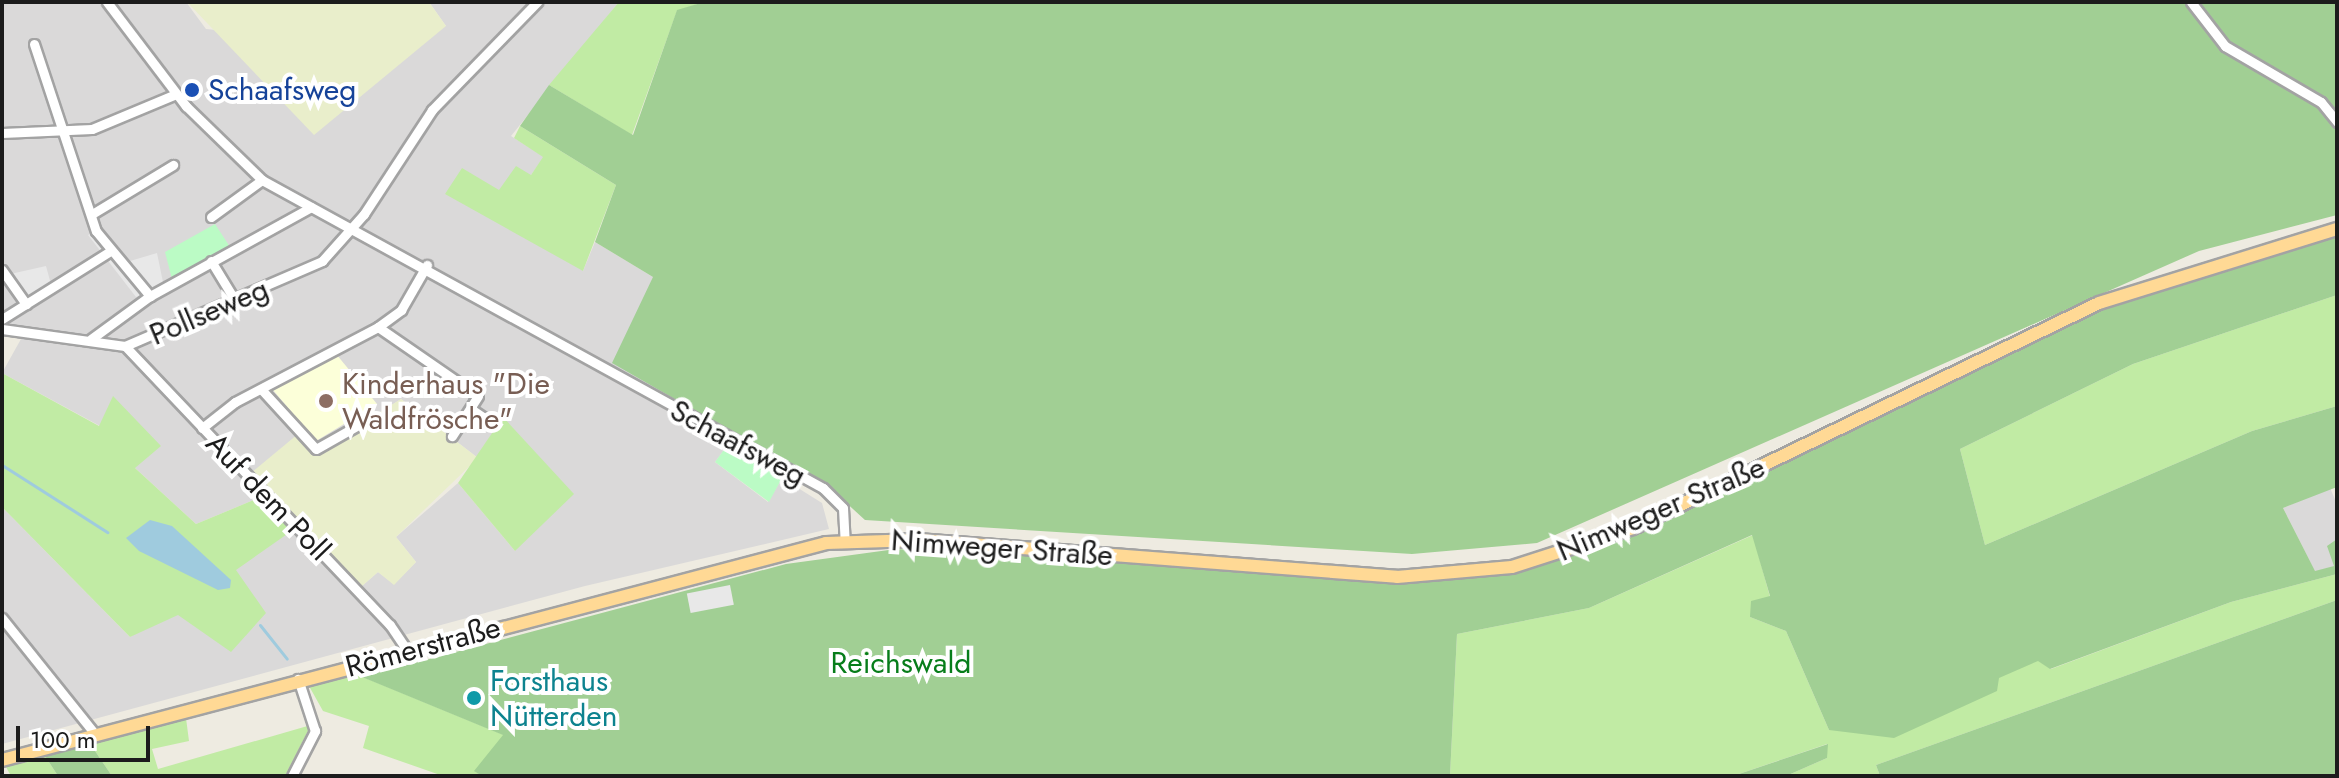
<!DOCTYPE html>
<html>
<head>
<meta charset="utf-8">
<style>
	body { margin:0 }
	#map { position:relative; width:2339px; height:778px; overflow:hidden; background:#eeebe1; font-family:Jost,sans-serif }
	div>[style] { position:absolute }
	[style*='--x'] { left:calc(var(--x)*1px); top:calc(var(--y)*1px); width:calc(var(--w)*1px); rotate:calc(var(--a)*1deg) }
	.residential>* { inset:0; background:#dad9d9 }
	.education>* { inset:0; background:#fcffd9 }
	.farmland>* { inset:0; background:#e9eecb }
	.grass>* { inset:0; background:#c1eba4 }
	.forest>* { inset:0; background:#a1cf94 }
	.park>* { inset:0; background:#bbfbc5 }
	.parking>* { inset:0; background:#e8e8e8; transform-origin:0 0 }
	.water>* { inset:0; background:#9fcbde }
	.stream>* { height:3px; margin:-1.5px; padding:0 1.5px; transform-origin:1.5px; border-radius:1.5px; background:#9fcbde }
	.roads { filter:drop-shadow(2px 0 #a3a3a3) drop-shadow(-2px 0 #a3a3a3) drop-shadow(0 2px #a3a3a3) drop-shadow(0 -2px #a3a3a3) }
	.minor>* { height:9px; margin:-4.5px; padding:0 4.5px; transform-origin:4.5px; border-radius:4.5px; background:#fff }
	.major>* { height:12px; margin:-6px; padding:0 6px; transform-origin:6px; border-radius:6px; background:#ffd995 }
	.dots>* { width:22px; height:22px; translate:-50% -50%; box-sizing:border-box; border:4px solid #fff; border-radius:50% }
	span { translate:-50% -50%; white-space:nowrap; text-align:center; line-height:1.15; -webkit-text-stroke:8px #fff; paint-order:stroke }
	.transit-label { font-size:30px; color:#164399 }
	.left { translate:0 -50%; text-align:left }
	.street-label { font-size:30px; color:#1c1c1c }
	.education-label { font-size:30px; color:#785e54 }
	.park-label { font-size:30px; color:#077d1a }
	.culture-label { font-size:30px; color:#0d838f }
	.frame { position:absolute; inset:0; border:4px solid #1c1c1c; pointer-events:none }
	.scale { position:absolute; left:16px; top:726px; width:134px; height:36px; box-sizing:border-box; border:4px solid #1c1c1c; border-top:0; padding-left:10px; font-size:24px; line-height:28px; white-space:nowrap; color:#1c1c1c; -webkit-text-stroke:6px #fff; paint-order:stroke }
</style>
</head>
<body>
<div id="map">
	<div class="residential">
		<i style="clip-path:polygon(2px 2px,186px 2px,206px 29px,216px 30px,446px 26px,429px 2px,619px 2px,511px 136px,544px 157px,531px 175px,583px 271px,595px 242px,653px 277px,734px 437px,715px 462px,768px 502px,782px 478px,822px 503px,829px 529px,585px 586px,2px 744px,2px 507px,130px 637px,293px 530px,354px 593px,378px 572px,394px 584px,416px 562px,396px 537px,458px 483px,515px 551px,503px 418px,478px 458px,401px 399px,315px 454px,246px 477px,261px 497px,196px 524px,134px 467px,113px 397px,100px 426px,2px 373px,21px 339px,2px 335px)"></i>
		<i style="clip-path:polygon(2330px 488px,2337px 504px,2337px 539px,2328px 546px,2335px 566px,2315px 572px,2283px 508px)"></i>
	</div>
	<div class="education">
		<i style="clip-path:polygon(337px 355px,377px 404px,316px 441px,273px 390px)"></i>
	</div>
	<div class="farmland">
		<i style="clip-path:polygon(187px 2px,429px 2px,446px 26px,314px 135px)"></i>
		<i style="clip-path:polygon(401px 399px,478px 458px,396px 537px,416px 562px,394px 585px,378px 572px,354px 593px,246px 477px,298px 434px,315px 453px)"></i>
	</div>
	<div class="grass">
		<i style="clip-path:polygon(619px 2px,704px 2px,677px 11px,632px 135px,549px 85px)"></i>
		<i style="clip-path:polygon(520px 126px,616px 185px,583px 271px,445px 194px,462px 168px,499px 190px,516px 166px,531px 175px,543px 157px,514px 138px)"></i>
		<i style="clip-path:polygon(2337px 295px,2337px 406px,2252px 431px,1985px 545px,1960px 449px,2133px 364px)"></i>
		<i style="clip-path:polygon(2px 373px,99px 426px,113px 396px,161px 446px,135px 468px,196px 524px,261px 497px,293px 530px,236px 570px,266px 613px,231px 652px,178px 615px,130px 637px,2px 507px)"></i>
		<i style="clip-path:polygon(503px 417px,574px 494px,515px 551px,458px 483px)"></i>
		<i style="clip-path:polygon(1753px 535px,1770px 597px,1750px 617px,1786px 631px,1829px 730px,2038px 660px,2051px 669px,2231px 602px,2337px 574px,2337px 600px,1876px 765px,1880px 776px,1786px 776px,1827px 758px,1827px 744px,1733px 776px,1450px 776px,1457px 634px,1589px 608px)"></i>
		<i style="clip-path:polygon(358px 675px,504px 735px,475px 771px,482px 776px,443px 776px,363px 748px,369px 726px,323px 711px,309px 686px)"></i>
		<i style="clip-path:polygon(186px 718px,189px 741px,152px 749px,158px 769px,311px 725px,285px 776px,112px 776px,89px 742px)"></i>
		<i style="clip-path:polygon(45px 756px,58px 776px,11px 776px,6px 767px)"></i>
	</div>
	<div class="forest">
		<i style="clip-path:polygon(704px 2px,2337px 2px,2337px 215px,2199px 251px,1537px 543px,1412px 554px,865px 520px,830px 488px,612px 363px,653px 277px,595px 242px,616px 185px,520px 126px,549px 85px,633px 135px,677px 10px)"></i>
		<i style="clip-path:polygon(2337px 235px,2337px 295px,2133px 364px,1960px 449px,1985px 545px,2252px 431px,2337px 406px,2337px 487px,2283px 508px,2315px 571px,2334px 566px,2327px 546px,2337px 539px,2337px 574px,2231px 602px,2050px 669px,2038px 661px,1999px 678px,1997px 691px,1894px 738px,1829px 730px,1786px 631px,1750px 617px,1751px 601px,1770px 596px,1752px 535px,1589px 608px,1457px 634px,1450px 776px,482px 776px,474px 771px,503px 735px,362px 677px,786px 564px,896px 549px,1453px 575px,1570px 552px,2002px 349px,2201px 266px)"></i>
		<i style="clip-path:polygon(2337px 600px,2337px 776px,1880px 776px,1876px 765px)"></i>
		<i style="clip-path:polygon(89px 742px,112px 776px,58px 776px,45px 756px)"></i>
		<i style="clip-path:polygon(1828px 744px,1827px 758px,1786px 776px,1733px 776px)"></i>
	</div>
	<div class="park">
		<i style="clip-path:polygon(215px 224px,232px 250px,173px 283px,165px 252px)"></i>
		<i style="clip-path:polygon(726px 447px,782px 478px,769px 502px,715px 462px)"></i>
	</div>
	<div class="parking">
		<i style="clip-path:polygon(96px 231px,120px 264px,157px 253px,164px 287px,136px 297px,88px 235px)"></i>
		<i style="clip-path:polygon(46px 266px,52px 288px,26px 304px,6px 275px)"></i>
		<i style="left:730px;top:585px;width:20px;height:44px;rotate:79deg"></i>
	</div>
	<div class="water">
		<i style="clip-path:polygon(150px 520px,172px 526px,231px 580px,230px 588px,218px 590px,139px 551px,126px 538px)"></i>
	</div>
	<div class="stream">
		<i style="--x:2;--y:465;--w:125;--a:32.5"></i>
		<i style="--x:260;--y:625;--w:43;--a:51.5"></i>
	</div>
	<div class="roads">
		<div class="minor">
			<i style="--x:107;--y:2;--w:131;--a:52.8"></i>
			<i style="--x:186;--y:106;--w:106;--a:44.2"></i>
			<i style="--x:262;--y:180;--w:640;--a:28.77"></i>
			<i style="--x:823;--y:488;--w:28;--a:45"></i>
			<i style="--x:843;--y:508;--w:34;--a:87"></i>
			<i style="--x:2191;--y:2;--w:56;--a:52.3"></i>
			<i style="--x:2225;--y:46;--w:111;--a:30.3"></i>
			<i style="--x:2321;--y:102;--w:26;--a:51"></i>
			<i style="--x:34;--y:44;--w:197;--a:71.7"></i>
			<i style="--x:96;--y:231;--w:85;--a:50.3"></i>
			<i style="--x:2;--y:133;--w:90;--a:-2.5"></i>
			<i style="--x:92;--y:129;--w:91;--a:-22.6"></i>
			<i style="--x:92;--y:214;--w:95;--a:-31.2"></i>
			<i style="--x:211;--y:217;--w:63;--a:-36"></i>
			<i style="--x:211;--y:261;--w:48;--a:58.6"></i>
			<i style="--x:2;--y:270;--w:42;--a:54.8"></i>
			<i style="--x:2;--y:319;--w:126;--a:-32.1"></i>
			<i style="--x:378;--y:327;--w:121;--a:34.6"></i>
			<i style="--x:478;--y:396;--w:48;--a:123"></i>
			<i style="--x:2;--y:329;--w:124;--a:7.9"></i>
			<i style="--x:125;--y:346;--w:215;--a:-23.3"></i>
			<i style="--x:322;--y:261;--w:63;--a:-48.2"></i>
			<i style="--x:364;--y:214;--w:124;--a:-56.8"></i>
			<i style="--x:432;--y:110;--w:151;--a:-45.8"></i>
			<i style="--x:91;--y:339;--w:73;--a:-36.1"></i>
			<i style="--x:150;--y:296;--w:184;--a:-28.9"></i>
			<i style="--x:125;--y:346;--w:385;--a:46.5"></i>
			<i style="--x:390;--y:625;--w:32;--a:56"></i>
			<i style="--x:261;--y:389;--w:81;--a:47.5"></i>
			<i style="--x:316;--y:449;--w:51;--a:-29.6"></i>
			<i style="--x:471;--y:409;--w:25;--a:34"></i>
			<i style="--x:202;--y:428;--w:42;--a:-38.2"></i>
			<i style="--x:235;--y:402;--w:161;--a:-27.7"></i>
			<i style="--x:378;--y:327;--w:29;--a:-36"></i>
			<i style="--x:401;--y:310;--w:52;--a:-60"></i>
			<i style="--x:2;--y:618;--w:149;--a:51.3"></i>
			<i style="--x:292;--y:776;--w:51;--a:-62.9"></i>
			<i style="--x:315;--y:731;--w:55;--a:-108.1"></i>
		</div>
		<div class="major">
			<i style="--x:2;--y:760;--w:852;--a:-14.75"></i>
			<i style="--x:826;--y:543;--w:92;--a:-1.9"></i>
			<i style="--x:918;--y:540;--w:480;--a:4.4"></i>
			<i style="--x:1397;--y:577;--w:115;--a:-5"></i>
			<i style="--x:1512;--y:567;--w:127;--a:-17.9"></i>
			<i style="--x:1633;--y:528;--w:517;--a:-25.77"></i>
			<i style="--x:2099;--y:303;--w:249;--a:-17.3"></i>
		</div>
	</div>
	<div class="dots">
		<i style="left:192px;top:90px;background:#1a4fb4"></i>
		<i style="left:326px;top:401px;background:#8d6e63"></i>
		<i style="left:474px;top:698px;background:#0f9aa8"></i>
	</div>
	<div class="transit-label">
		<span class="left" style="left:208px;top:90px">Schaafsweg</span>
	</div>
	<div class="street-label">
		<span style="left:209px;top:312px;rotate:-23deg">Pollseweg</span>
		<span style="left:738px;top:443px;rotate:28deg">Schaafsweg</span>
		<span style="left:268px;top:497px;rotate:46deg">Auf dem Poll</span>
		<span style="left:1661px;top:509px;rotate:-23deg">Nimweger Straße</span>
		<span style="left:1002px;top:548px;rotate:4deg">Nimweger Straße</span>
		<span style="left:423px;top:647px;rotate:-15deg">Römerstraße</span>
	</div>
	<div class="education-label">
		<span class="left" style="left:342px;top:401px">Kinderhaus "Die<br>Waldfrösche"</span>
	</div>
	<div class="park-label">
		<span style="left:901px;top:663px">Reichswald</span>
	</div>
	<div class="culture-label">
		<span class="left" style="left:490px;top:698px">Forsthaus<br>Nütterden</span>
	</div>
	<div class="frame"></div>
	<div class="scale">100 m</div>
</div>
</body>
</html>
